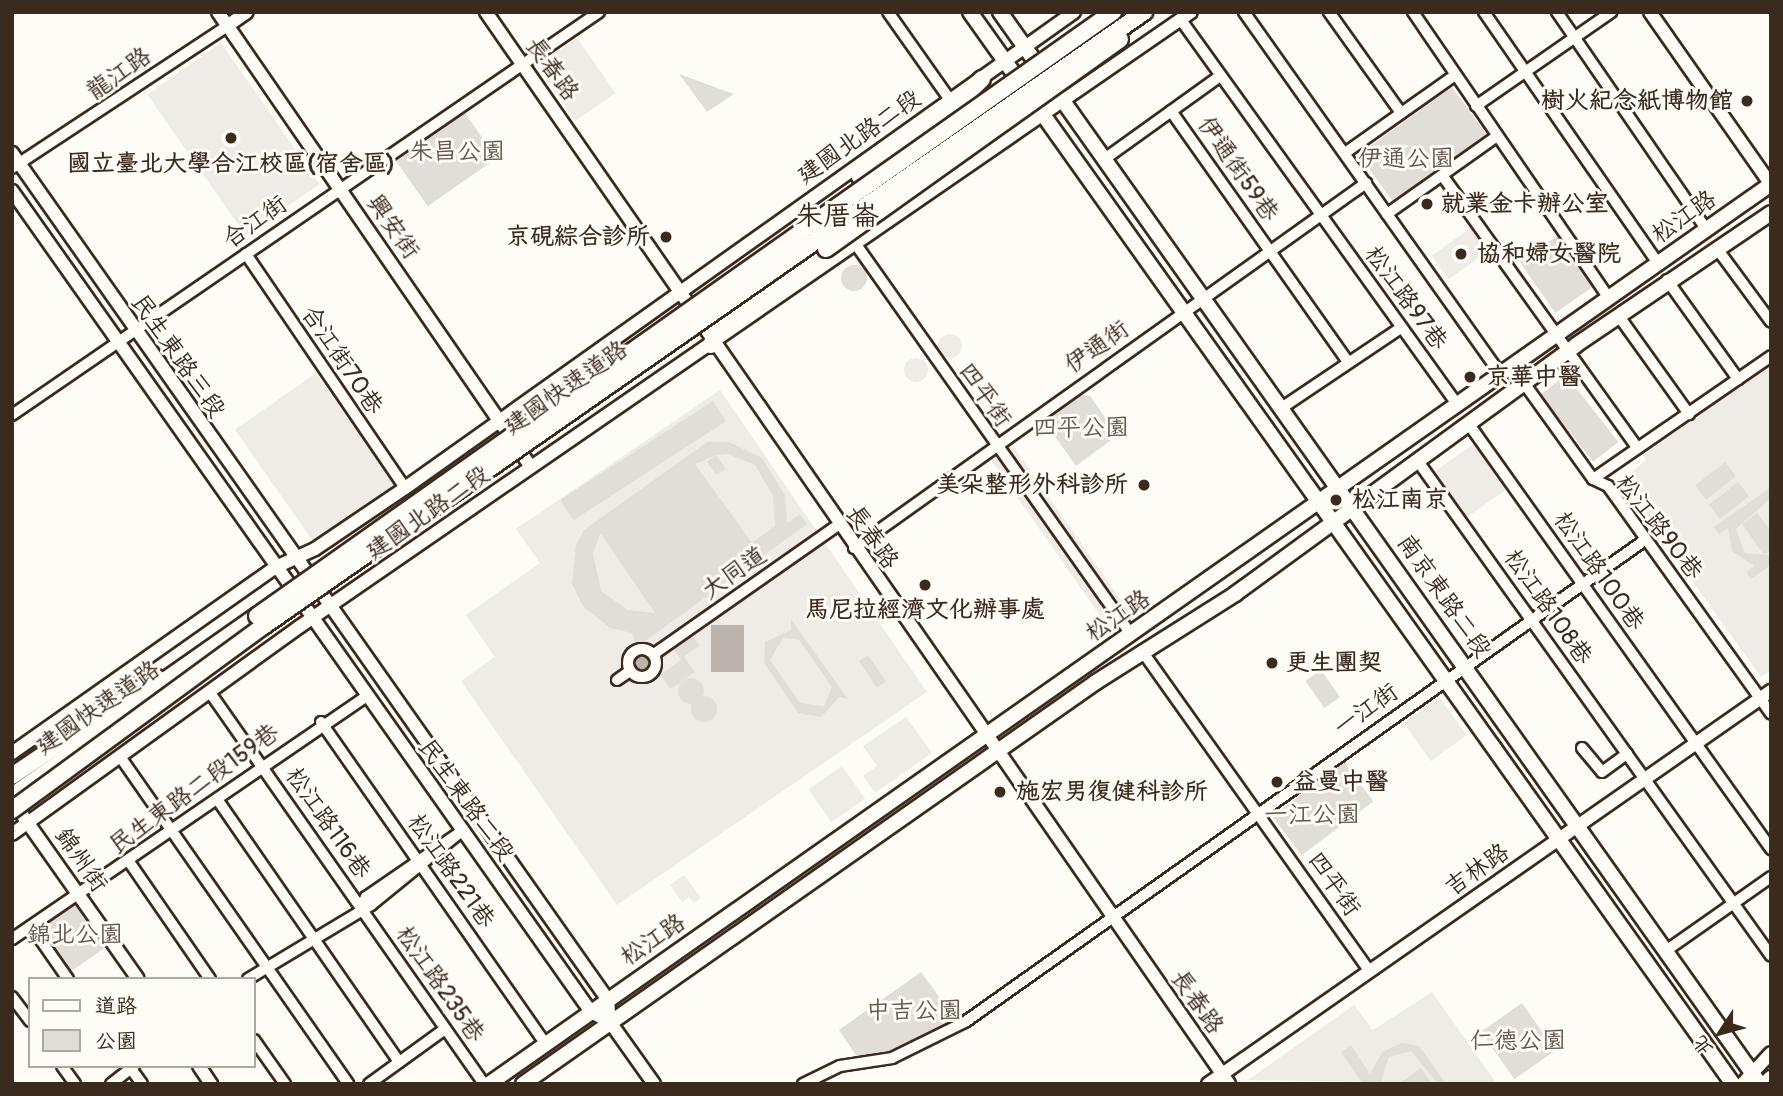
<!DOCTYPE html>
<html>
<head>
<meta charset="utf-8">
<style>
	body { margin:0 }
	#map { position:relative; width:1783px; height:1096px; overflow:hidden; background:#fdfcf7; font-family:Pangolin,"LXGW WenKai TC",sans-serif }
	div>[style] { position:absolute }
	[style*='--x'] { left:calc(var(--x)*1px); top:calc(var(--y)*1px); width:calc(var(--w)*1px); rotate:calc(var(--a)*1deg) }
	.built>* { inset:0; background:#efece7; transform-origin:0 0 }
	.round { border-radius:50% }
	.green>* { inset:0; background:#e1ded7; transform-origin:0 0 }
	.water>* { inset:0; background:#bbb4ad; transform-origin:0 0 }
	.roads { filter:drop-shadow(2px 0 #3b2a1e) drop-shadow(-2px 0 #3b2a1e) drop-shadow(0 2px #3b2a1e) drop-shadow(0 -2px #3b2a1e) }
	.minor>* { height:10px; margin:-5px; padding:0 5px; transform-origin:5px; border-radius:5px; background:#fdfcf7 }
	.minor>.ring { margin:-5px; padding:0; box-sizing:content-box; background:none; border:10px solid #fdfcf7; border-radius:50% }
	.tertiary>* { height:12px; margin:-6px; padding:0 6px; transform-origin:6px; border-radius:6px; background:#fdfcf7 }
	.secondary>* { height:14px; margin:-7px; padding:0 7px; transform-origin:7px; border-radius:7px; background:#fdfcf7 }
	.trunk>* { height:16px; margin:-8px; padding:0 8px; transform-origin:8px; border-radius:8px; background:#fdfcf7 }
	.bridges { filter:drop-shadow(2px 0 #3b2a1e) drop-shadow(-2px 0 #3b2a1e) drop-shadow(0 2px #3b2a1e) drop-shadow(0 -2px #3b2a1e) }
	.trunk-bridge>* { height:16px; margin:-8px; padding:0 8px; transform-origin:8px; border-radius:8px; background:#fdfcf7 }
	.dots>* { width:19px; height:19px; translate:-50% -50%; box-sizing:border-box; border:4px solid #fdfcf7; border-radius:50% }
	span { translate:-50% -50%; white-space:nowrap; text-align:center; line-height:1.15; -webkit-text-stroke:6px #fdfcf7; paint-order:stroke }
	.street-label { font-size:24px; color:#3b2a1e }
	.poi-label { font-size:24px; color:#3b2a1e; font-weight:700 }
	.right { translate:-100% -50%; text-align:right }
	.left { translate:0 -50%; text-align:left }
	.park-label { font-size:24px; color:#64574c }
	.quarter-label { font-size:28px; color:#3b2a1e }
	.frame { position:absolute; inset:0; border:14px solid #3b2a1e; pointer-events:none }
	.legend { position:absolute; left:28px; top:977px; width:228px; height:91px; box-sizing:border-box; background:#fdfcf7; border:2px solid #afa8a0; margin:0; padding:9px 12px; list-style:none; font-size:21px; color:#3b2a1e }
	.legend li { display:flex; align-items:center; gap:14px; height:35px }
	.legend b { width:35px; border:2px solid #afa8a0 }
	.north { position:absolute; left:1685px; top:998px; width:70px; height:70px; -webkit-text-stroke:5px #fdfcf7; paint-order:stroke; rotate:234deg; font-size:19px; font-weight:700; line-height:28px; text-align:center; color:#3b2a1e }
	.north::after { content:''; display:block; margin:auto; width:24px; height:32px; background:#3b2a1e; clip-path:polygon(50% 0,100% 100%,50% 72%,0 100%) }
</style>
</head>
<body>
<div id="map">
	<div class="built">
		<i style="left:577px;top:38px;width:67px;height:49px;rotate:55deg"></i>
		<i style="left:221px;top:43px;width:172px;height:90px;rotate:55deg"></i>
		<i style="left:1471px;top:228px;width:29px;height:48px;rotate:55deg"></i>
		<i class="round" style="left:938px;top:334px;width:24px;height:24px"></i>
		<i class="round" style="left:904px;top:358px;width:24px;height:24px"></i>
		<i style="clip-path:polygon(1771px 365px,1771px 670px,1761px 677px,1621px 481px,1646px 460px,1643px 455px)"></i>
		<i style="left:316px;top:373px;width:137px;height:99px;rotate:55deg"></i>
		<i style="clip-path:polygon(720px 390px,927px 692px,617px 905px,461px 681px,495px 657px,466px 615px,540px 563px,516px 529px)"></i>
		<i style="left:1478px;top:441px;width:56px;height:53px;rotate:55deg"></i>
		<i style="left:1011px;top:443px;width:212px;height:26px;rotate:55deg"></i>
		<i style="left:1439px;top:697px;width:47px;height:44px;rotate:54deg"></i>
		<i style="clip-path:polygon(906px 717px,932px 753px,875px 793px,863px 776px,877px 766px,863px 746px)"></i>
		<i style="left:842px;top:766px;width:40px;height:41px;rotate:55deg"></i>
		<i style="clip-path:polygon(684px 875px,701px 898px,694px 903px,689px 897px,682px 902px,670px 885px)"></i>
		<i style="clip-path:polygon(1432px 992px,1497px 1084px,1248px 1080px,1354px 1005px,1373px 1030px)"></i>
	</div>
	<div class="green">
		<i style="clip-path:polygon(679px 74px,734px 94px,707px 112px)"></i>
		<i style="left:1452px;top:87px;width:62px;height:115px;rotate:54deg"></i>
		<i style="left:465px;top:113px;width:55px;height:84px;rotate:55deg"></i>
		<i style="left:1560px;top:234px;width:62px;height:49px;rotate:55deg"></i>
		<i class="round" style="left:841px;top:265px;width:26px;height:26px"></i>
		<i style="left:1566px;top:375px;width:85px;height:32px;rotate:52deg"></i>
		<i style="clip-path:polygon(1082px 395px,1090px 396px,1118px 435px,1076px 466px,1044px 421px)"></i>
		<i style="left:713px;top:401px;width:24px;height:182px;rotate:57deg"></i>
		<i style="clip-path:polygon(evenodd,707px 442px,729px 442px,762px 458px,785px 495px,787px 523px,800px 514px,807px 524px,637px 647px,632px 633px,610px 628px,583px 606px,572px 584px,576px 545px,584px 530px,707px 442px,728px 454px,755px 465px,773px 496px,775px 526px,752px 543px,695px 464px,716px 455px,707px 462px,716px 475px,726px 469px,716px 455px,728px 454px,707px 442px,600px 534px,601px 534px,655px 613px,628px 610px,601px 591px,593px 554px,600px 534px)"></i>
		<i style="left:1725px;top:462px;width:18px;height:38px;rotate:52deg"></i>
		<i style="left:1738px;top:482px;width:18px;height:37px;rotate:52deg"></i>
		<i style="clip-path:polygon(1771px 487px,1771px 498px,1736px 529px,1745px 553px,1771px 555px,1771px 565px,1751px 579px,1746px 572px,1754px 566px,1732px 551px,1728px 528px,1719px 534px,1714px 527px)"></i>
		<i style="clip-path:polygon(1757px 513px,1771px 531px,1771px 550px,1764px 555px,1742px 524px)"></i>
		<i style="clip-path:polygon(evenodd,791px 619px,848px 699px,839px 697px,821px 717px,798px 713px,764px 663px,765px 642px,791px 630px,791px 619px,783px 638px,799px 640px,832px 687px,824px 706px,800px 703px,770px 660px,783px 638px)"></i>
		<i style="clip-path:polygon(691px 635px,700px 645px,684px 657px,695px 672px,671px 689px,660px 675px,681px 660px,673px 649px)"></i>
		<i style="left:868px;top:655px;width:32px;height:11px;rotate:56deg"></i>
		<i style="left:1321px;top:670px;width:33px;height:19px;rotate:55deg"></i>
		<i class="round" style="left:678px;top:678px;width:26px;height:26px"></i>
		<i class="round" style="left:691px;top:696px;width:26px;height:26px"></i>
		<i style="left:1344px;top:762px;width:49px;height:90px;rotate:53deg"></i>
		<i style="left:80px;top:898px;width:55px;height:51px;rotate:55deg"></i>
		<i style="clip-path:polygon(921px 972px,956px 1020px,891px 1054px,860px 1061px,839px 1030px)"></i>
		<i style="left:1522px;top:1003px;width:58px;height:50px;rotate:55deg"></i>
		<i style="clip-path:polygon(1402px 1043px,1419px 1046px,1446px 1084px,1438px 1084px,1411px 1051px,1389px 1057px,1380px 1084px,1363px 1084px,1341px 1052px,1351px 1045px,1370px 1074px,1382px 1052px)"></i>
		<i style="clip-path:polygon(1421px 1068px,1432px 1084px,1399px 1084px)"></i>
	</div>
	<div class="water">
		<i style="left:744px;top:625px;width:47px;height:33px;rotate:90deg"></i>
		<i class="round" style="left:634px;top:655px;width:16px;height:16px"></i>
	</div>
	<div class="roads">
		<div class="minor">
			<i style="--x:888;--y:12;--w:108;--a:54.8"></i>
			<i style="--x:1244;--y:12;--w:445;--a:54.7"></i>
			<i style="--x:1329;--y:12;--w:124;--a:54.5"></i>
			<i style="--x:1413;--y:12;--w:347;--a:55.6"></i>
			<i style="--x:1484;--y:12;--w:305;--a:55.3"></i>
			<i style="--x:1557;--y:12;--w:263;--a:55.5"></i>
			<i style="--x:1181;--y:20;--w:473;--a:54.3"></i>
			<i style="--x:1476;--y:106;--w:165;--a:-34.8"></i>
			<i style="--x:1171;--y:111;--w:307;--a:54.8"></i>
			<i style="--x:1345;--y:153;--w:135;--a:-35.3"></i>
			<i style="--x:1106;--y:158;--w:140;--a:-35.7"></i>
			<i style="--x:12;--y:168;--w:258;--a:-33.4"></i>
			<i style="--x:1442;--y:175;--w:335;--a:54.4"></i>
			<i style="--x:1387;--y:214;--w:135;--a:-35.3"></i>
			<i style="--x:857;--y:246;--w:476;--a:54.8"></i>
			<i style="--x:1718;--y:250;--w:89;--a:53.6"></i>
			<i style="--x:246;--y:254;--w:283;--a:55.8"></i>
			<i style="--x:1667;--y:280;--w:122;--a:54.4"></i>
			<i style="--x:1618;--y:315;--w:122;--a:54.4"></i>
			<i style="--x:1524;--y:383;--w:118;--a:54.3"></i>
			<i style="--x:1593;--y:479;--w:17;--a:25"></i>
			<i style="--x:1608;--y:486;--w:280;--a:54.4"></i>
			<i style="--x:1283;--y:407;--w:143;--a:-33.9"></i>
			<i style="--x:12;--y:415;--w:712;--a:-34.47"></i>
			<i style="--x:1468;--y:423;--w:523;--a:54.58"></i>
			<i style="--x:1417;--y:460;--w:609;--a:54.48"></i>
			<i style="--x:1593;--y:479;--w:216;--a:-34.6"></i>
			<i style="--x:854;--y:548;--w:629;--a:-35.48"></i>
			<i class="ring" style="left:628px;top:649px;width:18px;height:18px"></i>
			<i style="--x:1142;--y:651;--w:392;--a:54.6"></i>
			<i style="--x:654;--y:654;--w:225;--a:-35"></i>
			<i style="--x:617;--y:680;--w:16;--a:-35"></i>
			<i style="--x:211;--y:694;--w:476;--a:55"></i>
			<i style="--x:321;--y:722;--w:393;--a:55.1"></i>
			<i style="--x:1582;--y:748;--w:31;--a:50"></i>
			<i style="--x:1602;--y:772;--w:31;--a:-36"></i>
			<i style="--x:121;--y:758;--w:397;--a:55.1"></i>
			<i style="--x:217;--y:799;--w:320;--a:55.3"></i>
			<i style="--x:130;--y:863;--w:141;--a:55.4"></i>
			<i style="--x:361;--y:908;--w:12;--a:-66"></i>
			<i style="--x:366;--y:897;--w:116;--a:-34.5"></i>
			<i style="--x:31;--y:926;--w:65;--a:55.1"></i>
			<i style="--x:12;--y:939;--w:429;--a:-34.4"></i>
			<i style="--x:1667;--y:950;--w:127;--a:-35.1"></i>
			<i style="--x:248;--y:979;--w:144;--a:-31"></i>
			<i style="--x:371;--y:905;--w:119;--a:-39.2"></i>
			<i style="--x:12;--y:997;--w:30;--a:53"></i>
			<i style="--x:254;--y:1040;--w:54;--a:54.8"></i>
			<i style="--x:62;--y:1066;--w:22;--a:54"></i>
			<i style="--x:129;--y:1066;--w:22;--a:54"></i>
			<i style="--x:111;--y:1084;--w:29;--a:-38"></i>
			<i style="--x:369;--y:1084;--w:94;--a:-35.9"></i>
			<i style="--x:803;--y:1084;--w:41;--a:-25.9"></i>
			<i style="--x:840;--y:1066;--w:53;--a:-8.7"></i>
			<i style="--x:892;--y:1058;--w:81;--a:-26.3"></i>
			<i style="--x:965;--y:1022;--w:834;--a:-35.33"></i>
		</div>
		<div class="tertiary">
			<i style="--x:218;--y:12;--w:552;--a:55.48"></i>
			<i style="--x:486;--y:12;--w:1304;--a:55.27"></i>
			<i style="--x:1650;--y:12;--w:211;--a:55"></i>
			<i style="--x:227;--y:26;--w:24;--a:-35"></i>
			<i style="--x:12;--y:153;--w:1036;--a:54.87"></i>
			<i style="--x:608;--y:1000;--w:22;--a:85"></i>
			<i style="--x:610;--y:1022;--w:76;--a:54.6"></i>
			<i style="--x:12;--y:191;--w:1005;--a:54.81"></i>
			<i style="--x:591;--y:1012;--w:21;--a:28"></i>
			<i style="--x:12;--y:753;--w:323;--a:-35.2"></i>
			<i style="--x:276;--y:567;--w:43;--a:-24.8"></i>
			<i style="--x:315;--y:549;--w:109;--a:-34.1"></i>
			<i style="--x:405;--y:488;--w:821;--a:-35.43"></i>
			<i style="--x:23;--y:816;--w:199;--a:54.8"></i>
			<i style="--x:12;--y:834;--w:354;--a:-35.8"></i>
			<i style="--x:299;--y:627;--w:1083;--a:-34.58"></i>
			<i style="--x:199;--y:1066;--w:22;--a:56"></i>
			<i style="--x:1208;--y:1084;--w:687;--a:-34.92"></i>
			<i style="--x:1742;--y:1084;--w:42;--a:-46.9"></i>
		</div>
		<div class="secondary">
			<i style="--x:970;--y:12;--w:1316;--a:54.56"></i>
			<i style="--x:1000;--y:12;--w:1314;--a:54.67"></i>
			<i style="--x:489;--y:1084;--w:1566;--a:-35.07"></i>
			<i style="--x:523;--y:1084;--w:700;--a:-35.05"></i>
			<i style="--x:1096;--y:682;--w:165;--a:-32.3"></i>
			<i style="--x:1235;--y:594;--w:422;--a:-36.1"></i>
			<i style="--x:1576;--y:345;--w:235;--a:-34.1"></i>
		</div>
		<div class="trunk">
			<i style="--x:860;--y:177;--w:94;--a:-35"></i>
			<i style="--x:937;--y:123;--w:63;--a:-44.4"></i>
			<i style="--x:711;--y:345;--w:27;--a:-63"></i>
			<i style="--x:723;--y:321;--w:126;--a:-35"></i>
			<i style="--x:150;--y:691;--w:131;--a:-35"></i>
			<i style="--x:12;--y:776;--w:175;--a:-34.1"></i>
			<i style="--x:12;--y:796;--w:187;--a:-35"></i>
			<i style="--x:1766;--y:1084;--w:7;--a:-45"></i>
		</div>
	</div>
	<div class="bridges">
		<div class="trunk-bridge">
			<i style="--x:826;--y:249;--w:361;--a:-35.5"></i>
			<i style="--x:257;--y:616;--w:1048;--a:-35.21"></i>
			<i style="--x:12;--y:810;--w:313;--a:-36.2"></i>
			<i style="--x:265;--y:625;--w:1072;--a:-34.89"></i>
		</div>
	</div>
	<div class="dots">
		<i style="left:1747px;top:101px;background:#3b2a1e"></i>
		<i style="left:231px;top:138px;background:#3b2a1e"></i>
		<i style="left:1427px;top:204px;background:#3b2a1e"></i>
		<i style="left:666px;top:237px;background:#3b2a1e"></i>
		<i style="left:1461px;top:254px;background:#3b2a1e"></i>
		<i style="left:1470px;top:377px;background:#3b2a1e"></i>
		<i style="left:1144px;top:485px;background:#3b2a1e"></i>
		<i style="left:1336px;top:500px;background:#3b2a1e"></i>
		<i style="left:925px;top:585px;background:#3b2a1e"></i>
		<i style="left:1272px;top:663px;background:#3b2a1e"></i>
		<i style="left:1277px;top:782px;background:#3b2a1e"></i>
		<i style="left:1000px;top:792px;background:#3b2a1e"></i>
	</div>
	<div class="street-label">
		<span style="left:552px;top:69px;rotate:54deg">長春路</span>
		<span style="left:119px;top:74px;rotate:-35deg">龍江路</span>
		<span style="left:859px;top:137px;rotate:-35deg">建國北路二段</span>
		<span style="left:1238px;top:169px;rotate:55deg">伊通街59巷</span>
		<span style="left:1684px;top:217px;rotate:-35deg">松江路</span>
		<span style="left:255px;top:222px;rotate:-35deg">合江街</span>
		<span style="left:393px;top:227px;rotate:55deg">興安街</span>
		<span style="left:1406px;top:298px;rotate:54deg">松江路97巷</span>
		<span style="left:1097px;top:347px;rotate:-35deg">伊通街</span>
		<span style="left:178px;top:356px;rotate:55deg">民生東路三段</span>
		<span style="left:342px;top:360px;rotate:56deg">合江街70巷</span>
		<span style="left:566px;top:388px;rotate:-35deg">建國快速道路</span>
		<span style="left:985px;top:395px;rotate:55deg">四平街</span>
		<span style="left:428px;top:513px;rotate:-35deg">建國北路二段</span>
		<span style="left:1659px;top:527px;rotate:52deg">松江路90巷</span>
		<span style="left:872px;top:537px;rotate:55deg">長春路</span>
		<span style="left:1599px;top:571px;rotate:55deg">松江路100巷</span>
		<span style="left:734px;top:573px;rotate:-35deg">大同道</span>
		<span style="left:1444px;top:596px;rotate:55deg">南京東路二段</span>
		<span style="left:1548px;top:607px;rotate:55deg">松江路108巷</span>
		<span style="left:1118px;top:616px;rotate:-34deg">松江路</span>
		<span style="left:98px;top:708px;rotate:-35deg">建國快速道路</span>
		<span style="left:1366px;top:710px;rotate:-35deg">一江街</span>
		<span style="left:194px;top:789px;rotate:-36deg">民生東路二段159巷</span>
		<span style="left:466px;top:800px;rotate:54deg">民生東路二段</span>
		<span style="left:328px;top:823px;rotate:55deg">松江路116巷</span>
		<span style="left:81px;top:860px;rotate:55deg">錦州街</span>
		<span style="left:1477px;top:870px;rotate:-35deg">吉林路</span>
		<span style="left:451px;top:871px;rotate:55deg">松江路221巷</span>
		<span style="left:1334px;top:884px;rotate:55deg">四平街</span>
		<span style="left:653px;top:940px;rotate:-34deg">松江路</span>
		<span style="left:440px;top:984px;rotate:55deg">松江路235巷</span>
		<span style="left:1197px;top:1002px;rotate:55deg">長春路</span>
	</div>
	<div class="poi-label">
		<span class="right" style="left:1733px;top:101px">樹火紀念紙博物館</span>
		<span style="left:231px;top:164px">國立臺北大學合江校區(宿舍區)</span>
		<span class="left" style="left:1441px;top:204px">就業金卡辦公室</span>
		<span class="right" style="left:650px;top:237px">京硯綜合診所</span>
		<span class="left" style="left:1477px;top:254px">協和婦女醫院</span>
		<span class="left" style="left:1486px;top:377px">京華中醫</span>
		<span class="right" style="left:1128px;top:485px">美朵整形外科診所</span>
		<span class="left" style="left:1352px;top:500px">松江南京</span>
		<span style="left:925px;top:610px">馬尼拉經濟文化辦事處</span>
		<span class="left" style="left:1286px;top:663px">更生團契</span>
		<span class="left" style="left:1293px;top:782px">益曼中醫</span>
		<span class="left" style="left:1016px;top:792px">施宏男復健科診所</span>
	</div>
	<div class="park-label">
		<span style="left:457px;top:152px">朱昌公園</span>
		<span style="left:1406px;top:159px">伊通公園</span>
		<span style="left:1081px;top:428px">四平公園</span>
		<span style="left:1312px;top:815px">一江公園</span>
		<span style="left:75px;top:935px">錦北公園</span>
		<span style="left:914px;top:1011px">中吉公園</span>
		<span style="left:1518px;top:1041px">仁德公園</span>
	</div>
	<div class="quarter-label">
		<span style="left:837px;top:217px">朱厝崙</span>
	</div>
	<div class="frame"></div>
	<ul class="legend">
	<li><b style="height:9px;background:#fdfcf7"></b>道路</li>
	<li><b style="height:19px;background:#e1ded7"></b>公園</li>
	</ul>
	<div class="north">北</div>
</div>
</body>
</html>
